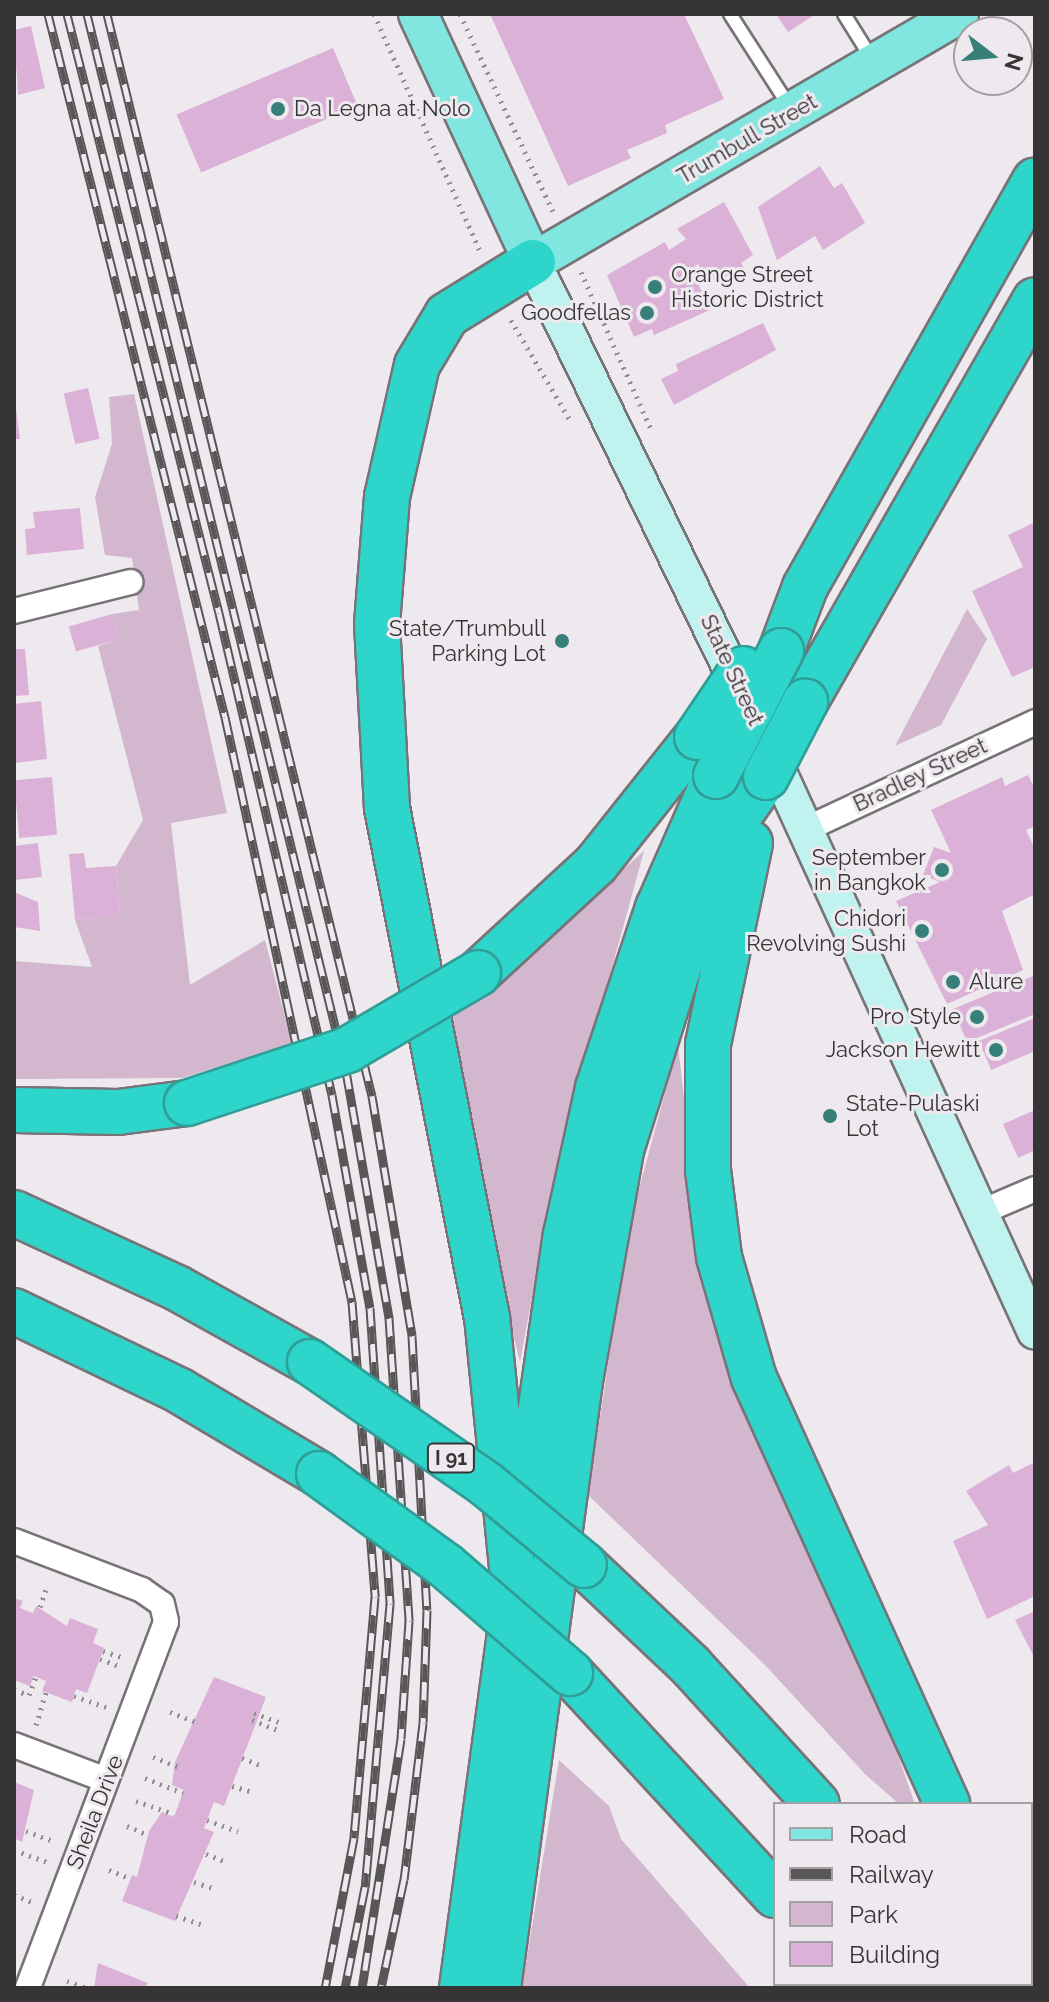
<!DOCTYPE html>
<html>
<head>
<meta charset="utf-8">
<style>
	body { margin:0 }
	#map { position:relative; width:1049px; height:2002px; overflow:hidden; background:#eee9ee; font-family:Raleway,sans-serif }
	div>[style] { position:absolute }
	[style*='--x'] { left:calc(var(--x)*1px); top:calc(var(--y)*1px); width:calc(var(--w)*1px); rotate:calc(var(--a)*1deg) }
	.green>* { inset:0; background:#d2b7cf }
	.building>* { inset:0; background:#dcb1d7; transform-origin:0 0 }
	.path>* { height:5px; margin-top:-2.5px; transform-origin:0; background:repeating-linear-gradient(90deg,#918e91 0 2px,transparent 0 8px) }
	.roads { filter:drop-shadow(2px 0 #777377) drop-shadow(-2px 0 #777377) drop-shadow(0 2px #777377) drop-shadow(0 -2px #777377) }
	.service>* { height:12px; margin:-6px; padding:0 6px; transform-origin:6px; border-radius:6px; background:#fff }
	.minor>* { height:24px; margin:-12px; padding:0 12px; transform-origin:12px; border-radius:12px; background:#fff }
	.secondary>* { height:34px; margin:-17px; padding:0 17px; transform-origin:17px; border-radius:17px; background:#c0f2ef }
	.primary>* { height:38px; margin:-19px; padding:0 19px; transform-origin:19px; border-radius:19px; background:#81e6df }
	.motorway>* { height:44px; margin:-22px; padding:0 22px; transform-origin:22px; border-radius:22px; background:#2dd5ca }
	.rail>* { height:9px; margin-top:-4.5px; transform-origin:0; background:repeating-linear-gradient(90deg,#eee9ee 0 18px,#585657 0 36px); box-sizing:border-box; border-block:2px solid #585657 }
	.bridges { filter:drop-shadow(2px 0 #309d96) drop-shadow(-2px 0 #309d96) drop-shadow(0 2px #309d96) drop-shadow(0 -2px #309d96) }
	.motorway-bridge>* { height:44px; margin:-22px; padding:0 22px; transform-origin:22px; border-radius:22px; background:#2dd5ca }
	.dots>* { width:22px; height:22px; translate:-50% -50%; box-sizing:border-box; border:4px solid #eee9ee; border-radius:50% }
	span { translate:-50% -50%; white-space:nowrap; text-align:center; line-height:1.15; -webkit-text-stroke:6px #eee9ee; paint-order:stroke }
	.shield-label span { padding:2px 6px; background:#eee9ee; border:2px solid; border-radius:6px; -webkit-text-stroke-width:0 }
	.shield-label { font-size:20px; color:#363435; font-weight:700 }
	.poi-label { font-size:22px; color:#363435 }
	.left { translate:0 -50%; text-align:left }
	.right { translate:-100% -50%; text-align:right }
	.street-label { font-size:22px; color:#363435 }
	.frame { position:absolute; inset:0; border:16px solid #363435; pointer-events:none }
	.legend { position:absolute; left:773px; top:1802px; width:260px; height:184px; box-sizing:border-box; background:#eee9ee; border:2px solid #a4a1a4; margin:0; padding:10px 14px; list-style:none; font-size:24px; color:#363435 }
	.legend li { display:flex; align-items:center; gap:16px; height:40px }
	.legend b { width:40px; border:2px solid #a4a1a4 }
	.north { position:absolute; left:953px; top:16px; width:80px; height:80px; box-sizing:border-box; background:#eee9ee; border:2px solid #a4a1a4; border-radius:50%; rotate:106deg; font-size:22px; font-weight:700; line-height:32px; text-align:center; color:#363435 }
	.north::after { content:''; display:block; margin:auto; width:28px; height:36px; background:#377f79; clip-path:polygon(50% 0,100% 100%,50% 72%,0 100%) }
</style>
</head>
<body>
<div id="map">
	<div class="green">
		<i style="clip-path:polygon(134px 394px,227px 813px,171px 823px,190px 985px,265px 940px,292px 1044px,182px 1078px,14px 1079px,14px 961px,92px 967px,75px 920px,120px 916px,116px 866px,143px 820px,98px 646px,119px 639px,112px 614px,139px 610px,132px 558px,105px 555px,95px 497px,112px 444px,109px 397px)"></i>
		<i style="clip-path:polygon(967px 609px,987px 639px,941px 725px,895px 746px)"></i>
		<i style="clip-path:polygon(644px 851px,555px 1175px,520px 1362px,439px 1029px)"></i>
		<i style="clip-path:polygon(678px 1045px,692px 1168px,915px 1804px,899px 1804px,865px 1774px,767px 1667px,588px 1495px,630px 1222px)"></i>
		<i style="clip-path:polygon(559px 1760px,609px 1806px,621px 1839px,750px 1988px,522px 1988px)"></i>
	</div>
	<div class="building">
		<i style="clip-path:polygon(490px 14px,684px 14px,724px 99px,665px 125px,667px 133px,627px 150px,631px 158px,568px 186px)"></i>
		<i style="clip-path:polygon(776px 14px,816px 14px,788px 32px)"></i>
		<i style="clip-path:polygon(31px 26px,45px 88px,18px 95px,14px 30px)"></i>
		<i style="left:333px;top:48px;width:63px;height:170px;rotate:67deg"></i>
		<i style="clip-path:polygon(820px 166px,834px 188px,842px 183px,865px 223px,823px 250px,815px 236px,777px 260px,758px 207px)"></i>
		<i style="clip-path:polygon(724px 202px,753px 255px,741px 263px,746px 271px,707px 281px,698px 264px,683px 274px,688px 284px,697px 281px,710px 310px,654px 335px,652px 329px,634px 337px,607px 275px,665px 242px,669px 250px,686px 239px,677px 229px)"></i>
		<i style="clip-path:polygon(763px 323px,776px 350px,674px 405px,661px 379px,678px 371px,676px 364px)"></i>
		<i style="left:88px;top:388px;width:52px;height:25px;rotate:77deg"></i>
		<i style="clip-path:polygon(14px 394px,20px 439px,14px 439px)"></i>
		<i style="clip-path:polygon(80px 508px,84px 549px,27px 555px,25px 529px,35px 528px,33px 512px)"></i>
		<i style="clip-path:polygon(1035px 522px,1035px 667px,1012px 677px,972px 591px,1023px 567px,1008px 535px)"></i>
		<i style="left:112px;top:614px;width:26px;height:45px;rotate:74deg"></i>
		<i style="clip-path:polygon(14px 649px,25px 649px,29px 695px,14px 696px)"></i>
		<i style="clip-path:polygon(41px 701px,47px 759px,14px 763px,14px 704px)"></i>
		<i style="clip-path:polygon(1028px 775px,1035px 789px,1035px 826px,1026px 830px,1035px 849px,1035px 894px,1002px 911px,1023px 970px,947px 1004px,896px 901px,940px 882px,923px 875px,934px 847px,951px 853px,931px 810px,1002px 777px,1005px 786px)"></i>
		<i style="left:52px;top:777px;width:58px;height:38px;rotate:85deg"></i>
		<i style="clip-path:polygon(38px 843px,42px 877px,14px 880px,14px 846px)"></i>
		<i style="clip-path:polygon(84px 853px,86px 868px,116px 866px,120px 916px,75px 920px,69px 854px)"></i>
		<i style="clip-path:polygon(14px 892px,38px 902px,40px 931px,14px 927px)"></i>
		<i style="clip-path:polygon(1035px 975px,1035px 1014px,967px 1042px,953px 1009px)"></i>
		<i style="clip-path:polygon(1035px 1018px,1035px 1051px,991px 1070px,979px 1041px)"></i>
		<i style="clip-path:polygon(1035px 1110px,1035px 1150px,1018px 1158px,1003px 1124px)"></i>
		<i style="clip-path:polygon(1035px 1462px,1035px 1596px,987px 1619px,953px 1541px,988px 1525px,966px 1491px,1009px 1465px,1013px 1473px)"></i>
		<i style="clip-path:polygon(14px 1598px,23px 1601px,20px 1608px,33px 1613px,36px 1606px,67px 1626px,70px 1618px,98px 1629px,93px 1643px,104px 1648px,87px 1693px,76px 1689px,72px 1702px,42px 1691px,46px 1681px,34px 1676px,30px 1686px,14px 1680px)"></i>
		<i style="clip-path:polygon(1035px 1611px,1035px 1659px,1015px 1620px)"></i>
		<i style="clip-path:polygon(214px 1677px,266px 1697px,224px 1806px,214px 1802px,204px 1828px,214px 1832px,175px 1921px,122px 1901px,132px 1875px,137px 1877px,149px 1831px,162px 1812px,174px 1817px,184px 1790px,172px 1785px,175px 1762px)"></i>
		<i style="clip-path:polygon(14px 1782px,34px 1790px,22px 1842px,14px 1838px)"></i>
		<i style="clip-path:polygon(98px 1963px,148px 1983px,145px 1988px,94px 1988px)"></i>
	</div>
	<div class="path">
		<i style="--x:374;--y:14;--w:262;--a:65.9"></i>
		<i style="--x:460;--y:14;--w:219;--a:64.8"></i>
		<i style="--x:581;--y:272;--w:170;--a:66"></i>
		<i style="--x:511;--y:320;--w:116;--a:59.5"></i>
		<i style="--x:40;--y:1607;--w:21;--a:-71"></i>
		<i style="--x:103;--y:1651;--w:23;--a:18"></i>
		<i style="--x:100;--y:1659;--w:23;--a:20"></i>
		<i style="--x:14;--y:1690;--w:16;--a:18"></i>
		<i style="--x:29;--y:1695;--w:19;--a:-69"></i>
		<i style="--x:74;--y:1696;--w:34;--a:19"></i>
		<i style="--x:170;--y:1712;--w:28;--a:21"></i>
		<i style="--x:254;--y:1713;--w:27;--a:20"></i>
		<i style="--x:252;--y:1720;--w:26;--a:21"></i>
		<i style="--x:36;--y:1725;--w:34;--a:-73"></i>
		<i style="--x:153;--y:1757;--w:28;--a:21"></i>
		<i style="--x:242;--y:1758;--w:22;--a:21"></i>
		<i style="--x:145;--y:1778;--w:41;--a:21.5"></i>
		<i style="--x:232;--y:1786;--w:22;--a:16"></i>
		<i style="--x:136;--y:1801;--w:40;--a:18.9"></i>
		<i style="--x:207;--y:1820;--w:33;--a:20"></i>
		<i style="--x:127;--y:1826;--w:23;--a:23"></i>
		<i style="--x:26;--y:1831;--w:30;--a:20"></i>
		<i style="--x:14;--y:1850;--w:35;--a:20"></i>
		<i style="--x:206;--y:1854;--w:22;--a:21"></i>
		<i style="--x:109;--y:1870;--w:22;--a:21"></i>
		<i style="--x:194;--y:1882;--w:23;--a:18"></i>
		<i style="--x:14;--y:1895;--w:19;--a:21"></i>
		<i style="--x:176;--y:1916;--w:28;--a:18"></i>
		<i style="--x:67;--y:1981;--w:20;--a:20"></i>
	</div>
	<div class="roads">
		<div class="service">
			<i style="--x:730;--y:14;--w:113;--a:57.3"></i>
			<i style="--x:844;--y:14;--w:53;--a:58.1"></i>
		</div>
		<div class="minor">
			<i style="--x:14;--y:611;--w:120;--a:-14"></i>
			<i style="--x:806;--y:829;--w:253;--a:-25"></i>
			<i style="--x:979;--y:1213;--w:61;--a:-23.2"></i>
			<i style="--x:14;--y:1541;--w:137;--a:20.9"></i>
			<i style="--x:142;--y:1590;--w:24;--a:35"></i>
			<i style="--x:162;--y:1604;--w:18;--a:77"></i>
			<i style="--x:166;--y:1622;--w:391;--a:110.7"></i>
			<i style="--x:14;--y:1745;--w:98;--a:20.8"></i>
		</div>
		<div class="secondary">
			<i style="--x:533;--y:262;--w:486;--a:64.1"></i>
			<i style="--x:767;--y:746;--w:644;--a:65.42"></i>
		</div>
		<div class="primary">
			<i style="--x:418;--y:14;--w:273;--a:65.1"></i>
			<i style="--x:533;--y:262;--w:493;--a:-30.2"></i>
		</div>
		<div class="motorway">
			<i style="--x:781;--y:651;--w:68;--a:-69.4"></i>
			<i style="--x:805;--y:587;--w:467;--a:-60.5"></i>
			<i style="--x:805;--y:702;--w:463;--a:-60.2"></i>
			<i style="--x:750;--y:843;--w:205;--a:101.8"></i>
			<i style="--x:708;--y:1044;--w:126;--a:90"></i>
			<i style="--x:708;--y:1170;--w:88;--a:82.8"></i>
			<i style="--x:719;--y:1257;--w:126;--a:73.9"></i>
			<i style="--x:754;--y:1378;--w:468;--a:65.6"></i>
			<i style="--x:478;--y:973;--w:161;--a:-42.7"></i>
			<i style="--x:596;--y:864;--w:162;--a:-51.5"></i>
			<i style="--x:14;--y:1110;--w:104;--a:1.1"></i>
			<i style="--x:118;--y:1112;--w:70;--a:-7.4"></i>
			<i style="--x:14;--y:1213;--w:179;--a:24.7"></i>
			<i style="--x:177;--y:1288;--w:152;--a:29.1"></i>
			<i style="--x:14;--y:1311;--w:184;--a:25.7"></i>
			<i style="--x:180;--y:1391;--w:162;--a:30.8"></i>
			<i style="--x:525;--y:1518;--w:286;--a:-81.8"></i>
			<i style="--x:566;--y:1235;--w:150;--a:-77.7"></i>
			<i style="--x:598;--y:1088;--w:190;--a:-71.6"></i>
			<i style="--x:658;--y:908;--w:144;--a:-66.3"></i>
			<i style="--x:584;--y:1565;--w:146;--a:43.3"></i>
			<i style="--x:690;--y:1665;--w:188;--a:47.6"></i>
			<i style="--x:515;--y:1597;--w:280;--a:-95.7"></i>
			<i style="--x:487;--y:1318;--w:520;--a:-101.09"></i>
			<i style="--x:387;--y:808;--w:184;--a:-93.1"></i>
			<i style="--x:377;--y:624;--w:127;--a:-85.5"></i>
			<i style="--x:387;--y:497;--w:135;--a:-77.2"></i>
			<i style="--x:417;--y:365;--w:58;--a:-59"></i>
			<i style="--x:447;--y:315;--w:101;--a:-31.6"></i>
			<i style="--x:570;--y:1673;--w:302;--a:47.3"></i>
			<i style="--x:843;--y:1984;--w:5;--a:53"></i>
			<i style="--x:953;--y:1984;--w:5;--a:53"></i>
			<i style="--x:1029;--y:1984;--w:4;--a:63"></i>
			<i style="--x:462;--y:1988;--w:402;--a:-82.3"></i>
			<i style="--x:498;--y:1988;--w:613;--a:-82.31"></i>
			<i style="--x:580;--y:1381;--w:235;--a:-79.9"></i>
			<i style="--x:621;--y:1150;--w:243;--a:-72.5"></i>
			<i style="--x:694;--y:918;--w:107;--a:-66.8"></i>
			<i style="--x:736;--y:820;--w:52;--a:-55.1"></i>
		</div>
	</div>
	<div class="rail">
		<i style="--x:48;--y:14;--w:725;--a:75.87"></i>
		<i style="--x:225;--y:717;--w:599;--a:77.75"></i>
		<i style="--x:352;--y:1302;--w:296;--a:85.5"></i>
		<i style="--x:375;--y:1597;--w:242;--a:95"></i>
		<i style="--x:354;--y:1838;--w:153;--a:100.9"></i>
		<i style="--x:67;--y:14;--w:618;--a:75.76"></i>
		<i style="--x:219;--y:613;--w:495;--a:76.8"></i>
		<i style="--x:332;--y:1095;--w:216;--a:79.9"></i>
		<i style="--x:370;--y:1308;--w:297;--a:86.1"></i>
		<i style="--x:390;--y:1604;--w:284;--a:95"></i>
		<i style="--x:365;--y:1887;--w:103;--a:101.2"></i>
		<i style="--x:87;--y:14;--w:1088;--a:76.23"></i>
		<i style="--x:346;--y:1071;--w:251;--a:80.1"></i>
		<i style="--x:389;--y:1318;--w:304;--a:86.2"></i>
		<i style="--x:409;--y:1621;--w:118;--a:93.9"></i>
		<i style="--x:401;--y:1739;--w:252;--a:98.9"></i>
		<i style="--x:107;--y:14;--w:1114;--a:76.24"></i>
		<i style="--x:372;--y:1096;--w:243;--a:80.5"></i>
		<i style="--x:412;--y:1336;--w:274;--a:86.9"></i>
		<i style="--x:427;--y:1610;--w:113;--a:92"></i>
		<i style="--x:423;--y:1723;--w:157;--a:96.9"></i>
		<i style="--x:404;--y:1879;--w:111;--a:101.9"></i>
	</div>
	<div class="bridges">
		<div class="motorway-bridge">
			<i style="--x:697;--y:737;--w:82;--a:-55.9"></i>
			<i style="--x:716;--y:776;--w:141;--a:-62.5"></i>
			<i style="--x:766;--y:777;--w:85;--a:-62.5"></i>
			<i style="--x:187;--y:1103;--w:169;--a:-18.3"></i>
			<i style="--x:347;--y:1050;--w:152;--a:-30.4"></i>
			<i style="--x:310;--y:1362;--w:214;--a:34.7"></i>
			<i style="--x:486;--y:1484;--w:127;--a:39.6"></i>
			<i style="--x:319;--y:1474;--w:157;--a:35.9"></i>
			<i style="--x:446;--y:1566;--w:164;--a:40.8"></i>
		</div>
	</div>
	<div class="dots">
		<i style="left:278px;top:109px;background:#377f79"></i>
		<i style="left:655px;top:287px;background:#377f79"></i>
		<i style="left:647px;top:313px;background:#377f79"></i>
		<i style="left:562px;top:641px;background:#377f79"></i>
		<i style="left:942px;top:870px;background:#377f79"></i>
		<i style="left:922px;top:931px;background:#377f79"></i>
		<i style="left:953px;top:982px;background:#377f79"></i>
		<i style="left:977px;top:1017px;background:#377f79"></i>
		<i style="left:996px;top:1050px;background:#377f79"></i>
		<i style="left:830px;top:1116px;background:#377f79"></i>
	</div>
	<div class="shield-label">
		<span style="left:451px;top:1458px">I 91</span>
	</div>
	<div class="poi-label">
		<span class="left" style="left:294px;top:109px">Da Legna at Nolo</span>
		<span class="left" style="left:671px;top:287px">Orange Street<br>Historic District</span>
		<span class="right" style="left:631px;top:313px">Goodfellas</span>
		<span class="right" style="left:546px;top:641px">State/Trumbull<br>Parking Lot</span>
		<span class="right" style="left:926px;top:870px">September<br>in Bangkok</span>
		<span class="right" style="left:906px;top:931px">Chidori<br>Revolving Sushi</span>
		<span class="left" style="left:969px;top:982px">Alure</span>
		<span class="right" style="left:961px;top:1017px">Pro Style</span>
		<span class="right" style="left:980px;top:1050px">Jackson Hewitt</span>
		<span class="left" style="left:846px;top:1116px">State-Pulaski<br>Lot</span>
	</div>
	<div class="street-label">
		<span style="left:747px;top:139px;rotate:-30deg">Trumbull Street</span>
		<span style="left:732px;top:670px;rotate:65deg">State Street</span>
		<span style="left:920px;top:775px;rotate:-25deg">Bradley Street</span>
		<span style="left:95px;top:1812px;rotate:-69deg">Sheila Drive</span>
	</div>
	<div class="frame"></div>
	<ul class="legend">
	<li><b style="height:10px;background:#81e6df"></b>Road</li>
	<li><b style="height:10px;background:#585657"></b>Railway</li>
	<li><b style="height:22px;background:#d2b7cf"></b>Park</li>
	<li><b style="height:22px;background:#dcb1d7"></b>Building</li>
	</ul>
	<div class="north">N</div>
</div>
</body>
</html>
